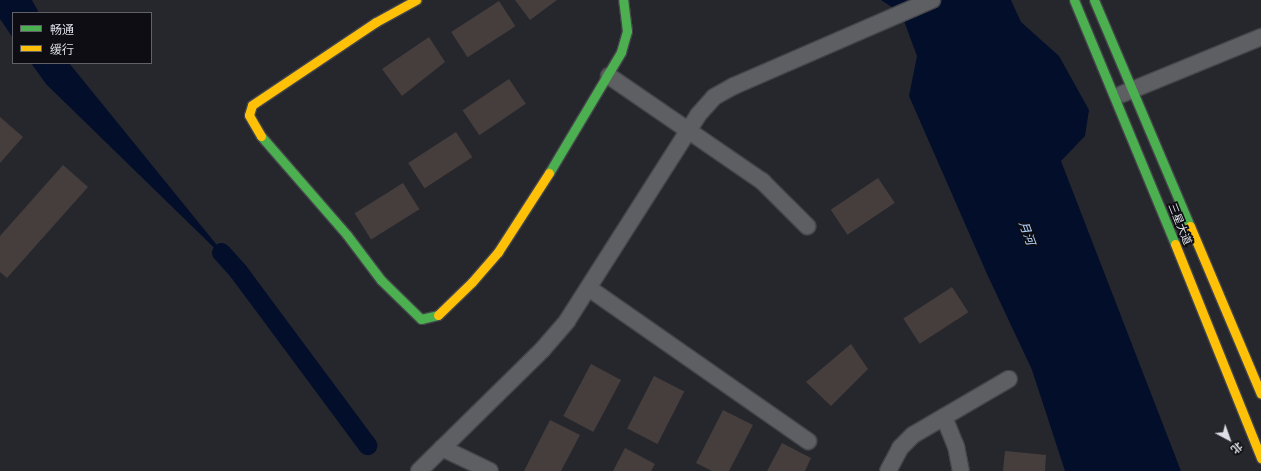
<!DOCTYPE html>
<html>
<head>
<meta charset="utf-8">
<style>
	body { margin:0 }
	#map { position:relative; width:1261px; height:471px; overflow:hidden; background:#26272d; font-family:Merriweather,"Noto Sans SC",serif }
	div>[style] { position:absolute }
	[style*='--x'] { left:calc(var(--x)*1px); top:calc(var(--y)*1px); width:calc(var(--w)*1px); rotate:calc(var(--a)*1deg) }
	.water>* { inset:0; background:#030f2a }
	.canal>* { height:19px; margin:-9.5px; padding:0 9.5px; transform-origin:9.5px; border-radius:9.5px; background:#030f2a }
	.building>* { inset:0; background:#463e3c; transform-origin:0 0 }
	.roads { filter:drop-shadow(1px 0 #44454a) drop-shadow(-1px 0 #44454a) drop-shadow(0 1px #44454a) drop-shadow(0 -1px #44454a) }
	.street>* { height:16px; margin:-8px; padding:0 8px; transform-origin:8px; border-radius:8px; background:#5d5f62 }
	.fast>* { height:9px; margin:-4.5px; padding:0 4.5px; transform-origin:4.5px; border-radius:4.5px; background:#4caf50 }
	.slow>* { height:9px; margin:-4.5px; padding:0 4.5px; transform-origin:4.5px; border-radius:4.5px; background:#ffc107 }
	span { translate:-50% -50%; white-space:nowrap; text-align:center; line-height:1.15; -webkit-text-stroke:3.5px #0d0d13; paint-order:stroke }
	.street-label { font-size:11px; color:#dedee7 }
	.water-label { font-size:12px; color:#b4d4fe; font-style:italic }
	.legend { position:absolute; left:12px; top:12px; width:140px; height:52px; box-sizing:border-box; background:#0d0d13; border:1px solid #616168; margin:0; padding:5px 7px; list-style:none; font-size:12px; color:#dedee7 }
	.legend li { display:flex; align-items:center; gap:8px; height:20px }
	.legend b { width:20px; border:1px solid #616168 }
	.north { position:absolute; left:1209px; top:419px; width:40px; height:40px; -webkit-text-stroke:3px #0d0d13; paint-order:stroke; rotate:139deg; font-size:11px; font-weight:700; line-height:16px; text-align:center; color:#dedee7 }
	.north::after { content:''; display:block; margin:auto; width:14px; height:18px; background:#dedee7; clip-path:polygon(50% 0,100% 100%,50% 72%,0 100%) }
</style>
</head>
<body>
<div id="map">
	<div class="water">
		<i style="clip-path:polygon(0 0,32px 0,39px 13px,13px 13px,13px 38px,0 19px)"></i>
		<i style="clip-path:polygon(881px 0,1011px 0,1021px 22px,1059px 56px,1089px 110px,1085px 136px,1061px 161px,1181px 471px,1065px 471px,1032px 370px,987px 274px,909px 96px,917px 56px,901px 13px)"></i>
		<i style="clip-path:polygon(31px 63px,69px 63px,238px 271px,46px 84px)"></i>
	</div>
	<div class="canal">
		<i style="--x:221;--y:252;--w:25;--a:48"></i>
		<i style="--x:238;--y:271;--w:217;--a:53.4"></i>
	</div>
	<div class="building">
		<i style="clip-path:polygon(515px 0,557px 0,530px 20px)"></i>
		<i style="left:499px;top:1px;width:30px;height:57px;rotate:57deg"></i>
		<i style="clip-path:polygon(429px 37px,445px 62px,402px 96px,382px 69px)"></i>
		<i style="left:509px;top:79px;width:30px;height:56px;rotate:56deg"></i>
		<i style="clip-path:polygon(0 117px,23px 137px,0 163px)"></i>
		<i style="left:456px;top:132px;width:30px;height:57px;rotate:57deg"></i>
		<i style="clip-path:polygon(63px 165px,88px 187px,7px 278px,0 272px,0 236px)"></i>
		<i style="left:878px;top:178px;width:30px;height:57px;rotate:56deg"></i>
		<i style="left:403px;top:183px;width:31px;height:57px;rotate:58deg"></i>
		<i style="left:952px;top:287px;width:30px;height:58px;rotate:57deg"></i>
		<i style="clip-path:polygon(851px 344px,868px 369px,831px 406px,806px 382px)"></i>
		<i style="left:591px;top:364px;width:34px;height:59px;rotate:28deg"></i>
		<i style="left:654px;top:376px;width:34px;height:59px;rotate:27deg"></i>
		<i style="clip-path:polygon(723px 410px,753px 425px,729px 471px,712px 471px,696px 463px)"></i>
		<i style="clip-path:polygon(550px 420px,580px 435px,561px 471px,524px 471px)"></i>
		<i style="clip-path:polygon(782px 443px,811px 458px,805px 471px,767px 471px)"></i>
		<i style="clip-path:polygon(625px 448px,655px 464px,651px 471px,613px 471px)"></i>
		<i style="clip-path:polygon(1005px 451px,1046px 455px,1045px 471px,1003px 471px)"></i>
	</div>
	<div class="roads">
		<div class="street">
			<i style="--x:609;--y:76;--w:186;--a:34.5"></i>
			<i style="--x:762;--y:181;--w:64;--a:45"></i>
			<i style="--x:1122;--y:94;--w:150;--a:-22.3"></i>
			<i style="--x:590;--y:289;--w:266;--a:34.9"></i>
			<i style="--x:944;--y:417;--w:31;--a:68"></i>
			<i style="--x:956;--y:446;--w:25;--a:79"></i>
			<i style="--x:442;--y:448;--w:53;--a:25.6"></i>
			<i style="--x:419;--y:471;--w:174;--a:-44.5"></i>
			<i style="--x:543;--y:349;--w:37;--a:-49"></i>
			<i style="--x:567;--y:321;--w:244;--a:-57.5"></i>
			<i style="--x:698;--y:115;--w:24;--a:-48"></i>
			<i style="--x:714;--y:97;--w:23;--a:-29"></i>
			<i style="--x:734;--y:86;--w:216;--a:-23.5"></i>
			<i style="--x:888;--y:471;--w:26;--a:-62"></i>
			<i style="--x:900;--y:448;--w:18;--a:-45"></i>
			<i style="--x:913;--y:435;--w:111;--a:-30.3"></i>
		</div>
		<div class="fast">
			<i style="--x:1074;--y:0;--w:264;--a:67.5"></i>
			<i style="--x:1094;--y:0;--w:246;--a:67"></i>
			<i style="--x:261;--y:136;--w:131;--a:49"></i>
			<i style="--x:347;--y:235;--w:56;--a:52.9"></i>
			<i style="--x:381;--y:280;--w:56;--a:44.3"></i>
			<i style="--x:421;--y:319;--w:17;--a:-13"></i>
			<i style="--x:549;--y:173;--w:141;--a:-59.2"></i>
			<i style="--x:621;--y:52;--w:22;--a:-74"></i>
			<i style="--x:627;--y:31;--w:31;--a:-97"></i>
		</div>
		<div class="slow">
			<i style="--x:261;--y:136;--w:24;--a:-120"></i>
			<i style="--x:249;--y:115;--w:10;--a:-73"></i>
			<i style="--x:252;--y:105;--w:149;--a:-33.8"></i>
			<i style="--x:376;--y:22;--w:46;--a:-28.8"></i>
			<i style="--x:1190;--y:226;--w:182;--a:67.1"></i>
			<i style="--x:1175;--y:244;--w:231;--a:68.1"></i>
			<i style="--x:438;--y:315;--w:47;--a:-44.1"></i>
			<i style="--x:472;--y:282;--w:40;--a:-49"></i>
			<i style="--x:498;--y:252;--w:94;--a:-57.2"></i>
		</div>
	</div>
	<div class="street-label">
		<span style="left:1180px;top:224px;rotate:68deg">三星大道</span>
	</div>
	<div class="water-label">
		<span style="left:1027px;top:233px;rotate:70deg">月河</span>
	</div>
	<ul class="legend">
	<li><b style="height:5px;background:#4caf50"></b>畅通</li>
	<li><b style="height:5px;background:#ffc107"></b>缓行</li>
	</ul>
	<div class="north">北</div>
</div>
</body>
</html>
